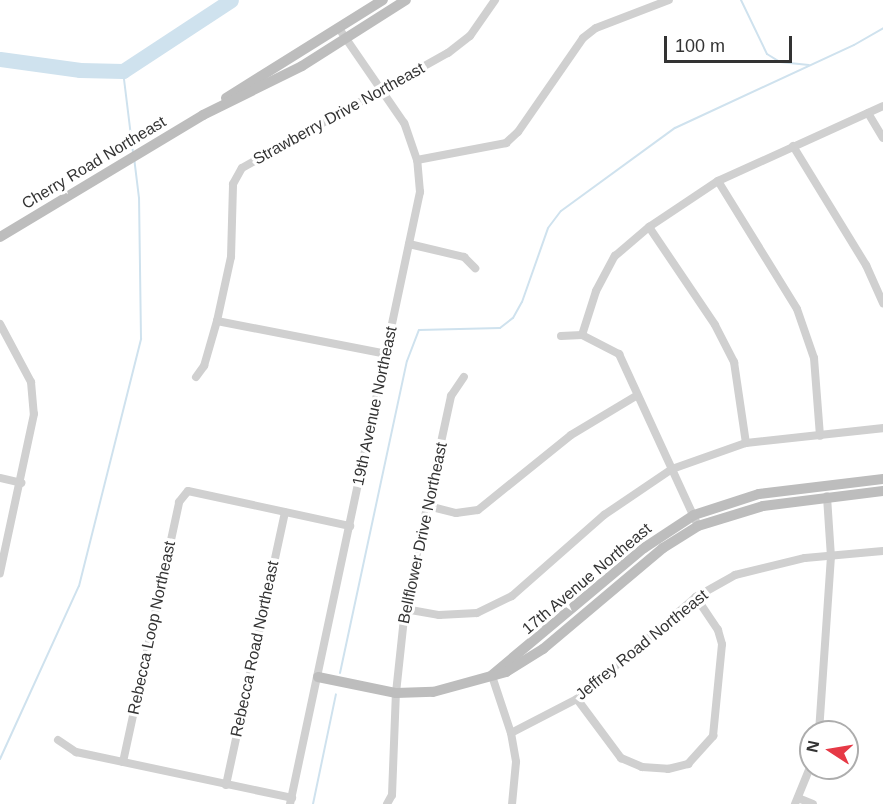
<!DOCTYPE html>
<html>
<head>
<meta charset="utf-8">
<style>
	body { margin:0 }
	#map { position:relative; width:883px; height:804px; overflow:hidden; background:#fff; font-family:Arial,sans-serif }
	div>[style] { position:absolute }
	[style*='--x'] { left:calc(var(--x)*1px); top:calc(var(--y)*1px); width:calc(var(--w)*1px); rotate:calc(var(--a)*1deg) }
	.stream>* { height:2px; margin:-1px; padding:0 1px; transform-origin:1px; border-radius:1px; background:#cfe2ee }
	.river>* { height:15px; margin:-7.5px; padding:0 7.5px; transform-origin:7.5px; border-radius:7.5px; background:#cfe2ee }
	.street>* { height:8px; margin:-4px; padding:0 4px; transform-origin:4px; border-radius:4px; background:#d0d0d0 }
	.secondary>* { height:10px; margin:-5px; padding:0 5px; transform-origin:5px; border-radius:5px; background:#bdbdbd }
	span { translate:-50% -50%; white-space:nowrap; text-align:center; line-height:1.15; -webkit-text-stroke:6px #fff; paint-order:stroke }
	.street-label { font-size:16px; color:#333 }
	.north { position:absolute; left:799px; top:720px; width:60px; height:60px; box-sizing:border-box; background:#fff; border:2px solid #adadad; border-radius:50%; rotate:282deg; font-size:16px; font-weight:700; line-height:24px; text-align:center; color:#333 }
	.north::after { content:''; display:block; margin:auto; width:21px; height:27px; background:#e63946; clip-path:polygon(50% 0,100% 100%,50% 72%,0 100%) }
	.scale { position:absolute; left:664px; top:36px; width:128px; height:27px; box-sizing:border-box; border:3px solid #333; border-top:0; padding-left:8px; font-size:18px; line-height:21px; white-space:nowrap; color:#333; -webkit-text-stroke:4px #fff; paint-order:stroke }
</style>
</head>
<body>
<div id="map">
	<div class="stream">
		<i style="--x:741;--y:0;--w:60;--a:64.3"></i>
		<i style="--x:767;--y:54;--w:15;--a:32"></i>
		<i style="--x:780;--y:62;--w:29;--a:6"></i>
		<i style="--x:123;--y:71;--w:82;--a:83"></i>
		<i style="--x:340;--y:673;--w:319;--a:-77.9"></i>
		<i style="--x:407;--y:361;--w:33;--a:-69"></i>
		<i style="--x:419;--y:330;--w:81;--a:-1.4"></i>
		<i style="--x:500;--y:328;--w:16;--a:-38"></i>
		<i style="--x:513;--y:318;--w:18;--a:-61"></i>
		<i style="--x:522;--y:302;--w:78;--a:-70.6"></i>
		<i style="--x:548;--y:228;--w:21;--a:-53"></i>
		<i style="--x:561;--y:211;--w:141;--a:-36.1"></i>
		<i style="--x:675;--y:128;--w:197;--a:-24.9"></i>
		<i style="--x:854;--y:45;--w:34;--a:-30"></i>
		<i style="--x:0;--y:759;--w:190;--a:-65.5"></i>
		<i style="--x:79;--y:586;--w:255;--a:-75.9"></i>
		<i style="--x:141;--y:339;--w:141;--a:-90.8"></i>
		<i style="--x:139;--y:198;--w:38;--a:-97"></i>
		<i style="--x:313;--y:804;--w:112;--a:-78.2"></i>
	</div>
	<div class="river">
		<i style="--x:0;--y:59;--w:81;--a:7.8"></i>
		<i style="--x:80;--y:70;--w:43;--a:1.3"></i>
		<i style="--x:123;--y:71;--w:129;--a:-33.3"></i>
	</div>
	<div class="street">
		<i style="--x:868;--y:113;--w:29;--a:59"></i>
		<i style="--x:793;--y:146;--w:140;--a:58.5"></i>
		<i style="--x:866;--y:265;--w:42;--a:65.9"></i>
		<i style="--x:417;--y:160;--w:91;--a:-10.8"></i>
		<i style="--x:506;--y:143;--w:16;--a:-43"></i>
		<i style="--x:518;--y:132;--w:114;--a:-55.3"></i>
		<i style="--x:583;--y:38;--w:16;--a:-38"></i>
		<i style="--x:596;--y:28;--w:78;--a:-21"></i>
		<i style="--x:718;--y:181;--w:150;--a:58.3"></i>
		<i style="--x:797;--y:309;--w:52;--a:70.9"></i>
		<i style="--x:814;--y:358;--w:78;--a:85.6"></i>
		<i style="--x:649;--y:227;--w:118;--a:56"></i>
		<i style="--x:715;--y:325;--w:42;--a:62.8"></i>
		<i style="--x:734;--y:362;--w:82;--a:81.6"></i>
		<i style="--x:409;--y:244;--w:57;--a:13.3"></i>
		<i style="--x:464;--y:257;--w:16;--a:45"></i>
		<i style="--x:217;--y:321;--w:173;--a:11"></i>
		<i style="--x:0;--y:324;--w:66;--a:61.9"></i>
		<i style="--x:31;--y:382;--w:32;--a:85"></i>
		<i style="--x:34;--y:414;--w:163;--a:102.1"></i>
		<i style="--x:582;--y:335;--w:46;--a:-72.3"></i>
		<i style="--x:596;--y:291;--w:40;--a:-62"></i>
		<i style="--x:615;--y:256;--w:45;--a:-40.5"></i>
		<i style="--x:649;--y:227;--w:83;--a:-33.7"></i>
		<i style="--x:718;--y:181;--w:181;--a:-24.4"></i>
		<i style="--x:582;--y:335;--w:42;--a:27.2"></i>
		<i style="--x:619;--y:354;--w:189;--a:65.3"></i>
		<i style="--x:561;--y:336;--w:21;--a:-3"></i>
		<i style="--x:196;--y:377;--w:14;--a:-54"></i>
		<i style="--x:204;--y:366;--w:47;--a:-73.9"></i>
		<i style="--x:217;--y:321;--w:66;--a:-77.7"></i>
		<i style="--x:231;--y:257;--w:73;--a:-88.4"></i>
		<i style="--x:233;--y:184;--w:18;--a:-61"></i>
		<i style="--x:242;--y:168;--w:236;--a:-29.2"></i>
		<i style="--x:448;--y:53;--w:28;--a:-38"></i>
		<i style="--x:470;--y:36;--w:44;--a:-55.2"></i>
		<i style="--x:0;--y:478;--w:22;--a:13"></i>
		<i style="--x:428;--y:506;--w:29;--a:14"></i>
		<i style="--x:456;--y:513;--w:22;--a:-8"></i>
		<i style="--x:478;--y:510;--w:119;--a:-38.9"></i>
		<i style="--x:571;--y:435;--w:76;--a:-31"></i>
		<i style="--x:405;--y:609;--w:35;--a:10"></i>
		<i style="--x:439;--y:615;--w:38;--a:-3"></i>
		<i style="--x:477;--y:613;--w:39;--a:-26"></i>
		<i style="--x:512;--y:596;--w:123;--a:-41.4"></i>
		<i style="--x:604;--y:515;--w:82;--a:-34.1"></i>
		<i style="--x:672;--y:469;--w:78;--a:-19.4"></i>
		<i style="--x:746;--y:443;--w:138;--a:-6.2"></i>
		<i style="--x:492;--y:676;--w:60;--a:71.6"></i>
		<i style="--x:511;--y:733;--w:29;--a:80"></i>
		<i style="--x:516;--y:762;--w:42;--a:95.4"></i>
		<i style="--x:577;--y:699;--w:74;--a:53.3"></i>
		<i style="--x:621;--y:758;--w:23;--a:23"></i>
		<i style="--x:642;--y:767;--w:26;--a:4"></i>
		<i style="--x:668;--y:769;--w:21;--a:-14"></i>
		<i style="--x:688;--y:764;--w:38;--a:-48"></i>
		<i style="--x:713;--y:736;--w:92;--a:-84.4"></i>
		<i style="--x:722;--y:644;--w:15;--a:-106"></i>
		<i style="--x:718;--y:630;--w:40;--a:-124"></i>
		<i style="--x:819;--y:732;--w:175;--a:-86.1"></i>
		<i style="--x:831;--y:557;--w:61;--a:-93.8"></i>
		<i style="--x:511;--y:733;--w:74;--a:-27.3"></i>
		<i style="--x:577;--y:699;--w:157;--a:-40.6"></i>
		<i style="--x:696;--y:597;--w:45;--a:-29.4"></i>
		<i style="--x:735;--y:575;--w:72;--a:-13.7"></i>
		<i style="--x:805;--y:558;--w:78;--a:-5.1"></i>
		<i style="--x:58;--y:740;--w:22;--a:34"></i>
		<i style="--x:76;--y:752;--w:221;--a:12"></i>
		<i style="--x:123;--y:762;--w:266;--a:-77.8"></i>
		<i style="--x:179;--y:502;--w:14;--a:-51"></i>
		<i style="--x:188;--y:491;--w:166;--a:12.2"></i>
		<i style="--x:226;--y:785;--w:279;--a:-77.8"></i>
		<i style="--x:798;--y:798;--w:16;--a:22"></i>
		<i style="--x:290;--y:804;--w:626;--a:-78.01"></i>
		<i style="--x:420;--y:192;--w:32;--a:-95"></i>
		<i style="--x:417;--y:160;--w:39;--a:-109"></i>
		<i style="--x:404;--y:123;--w:116;--a:-124.5"></i>
		<i style="--x:387;--y:804;--w:10;--a:-61"></i>
		<i style="--x:392;--y:795;--w:102;--a:-87.8"></i>
		<i style="--x:396;--y:693;--w:84;--a:-83.9"></i>
		<i style="--x:405;--y:609;--w:218;--a:-77.8"></i>
		<i style="--x:451;--y:396;--w:23;--a:-56"></i>
		<i style="--x:795;--y:804;--w:42;--a:-67.7"></i>
	</div>
	<div class="secondary">
		<i style="--x:226;--y:98;--w:185;--a:-32"></i>
		<i style="--x:0;--y:237;--w:237;--a:-31"></i>
		<i style="--x:203;--y:115;--w:110;--a:-26.3"></i>
		<i style="--x:302;--y:66;--w:123;--a:-32.4"></i>
		<i style="--x:492;--y:675;--w:198;--a:-39.9"></i>
		<i style="--x:644;--y:548;--w:60;--a:-33.4"></i>
		<i style="--x:694;--y:515;--w:68;--a:-17.9"></i>
		<i style="--x:759;--y:494;--w:125;--a:-6.9"></i>
		<i style="--x:318;--y:677;--w:80;--a:11.6"></i>
		<i style="--x:396;--y:693;--w:37;--a:-2"></i>
		<i style="--x:433;--y:692;--w:76;--a:-15.3"></i>
		<i style="--x:506;--y:672;--w:44;--a:-31.9"></i>
		<i style="--x:543;--y:649;--w:157;--a:-40.1"></i>
		<i style="--x:663;--y:548;--w:41;--a:-32.2"></i>
		<i style="--x:698;--y:526;--w:68;--a:-17.1"></i>
		<i style="--x:763;--y:506;--w:121;--a:-7.1"></i>
	</div>
	<div class="street-label">
		<span style="left:339px;top:114px;rotate:-29deg">Strawberry Drive Northeast</span>
		<span style="left:94px;top:163px;rotate:-31deg">Cherry Road Northeast</span>
		<span style="left:375px;top:406px;rotate:-78deg">19th Avenue Northeast</span>
		<span style="left:423px;top:533px;rotate:-78deg">Bellflower Drive Northeast</span>
		<span style="left:587px;top:579px;rotate:-40deg">17th Avenue Northeast</span>
		<span style="left:152px;top:628px;rotate:-78deg">Rebecca Loop Northeast</span>
		<span style="left:642px;top:645px;rotate:-39deg">Jeffrey Road Northeast</span>
		<span style="left:255px;top:649px;rotate:-78deg">Rebecca Road Northeast</span>
	</div>
	<div class="north">N</div>
	<div class="scale">100 m</div>
</div>
</body>
</html>
